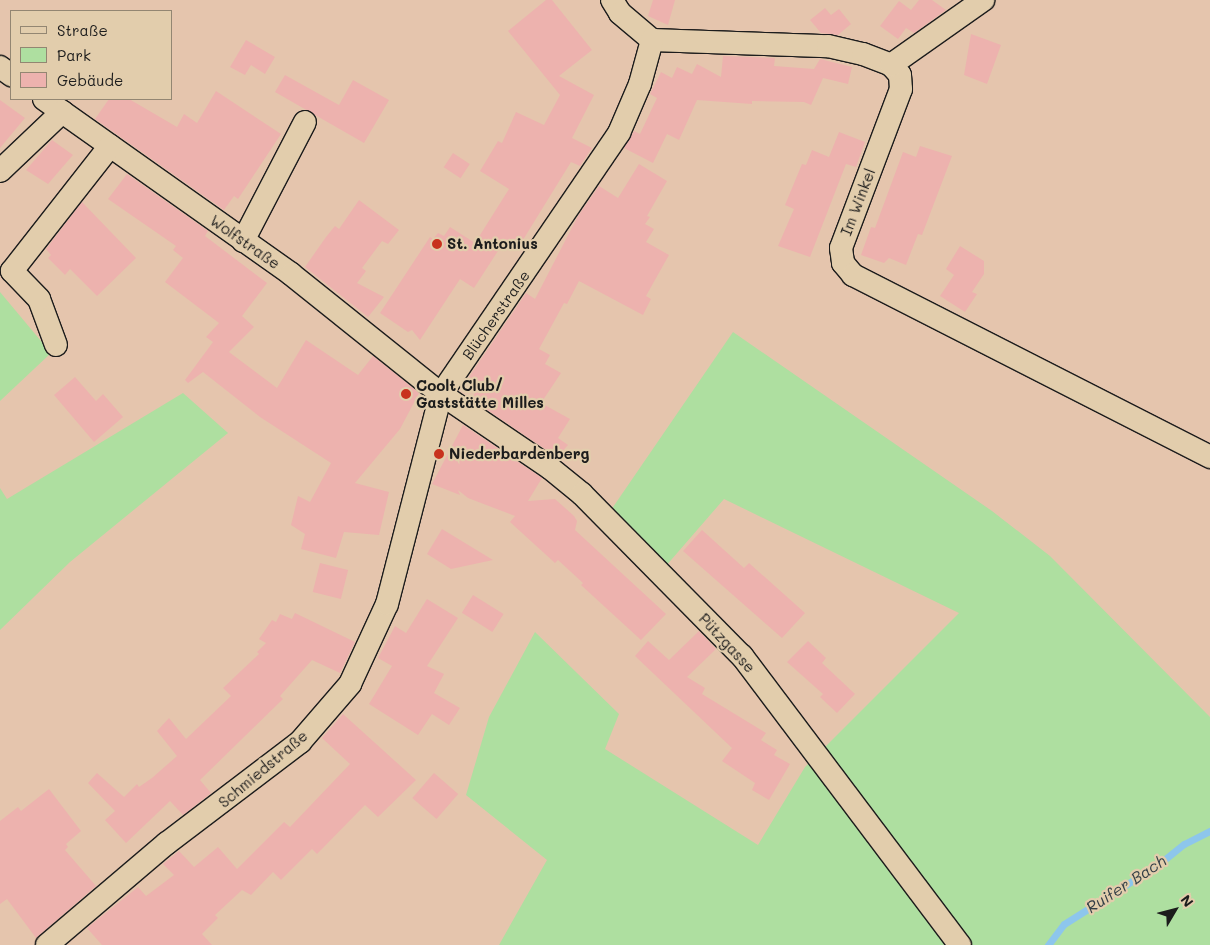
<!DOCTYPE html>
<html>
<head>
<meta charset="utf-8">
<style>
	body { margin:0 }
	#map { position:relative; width:1210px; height:945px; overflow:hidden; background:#e5c5ad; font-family:Mali,sans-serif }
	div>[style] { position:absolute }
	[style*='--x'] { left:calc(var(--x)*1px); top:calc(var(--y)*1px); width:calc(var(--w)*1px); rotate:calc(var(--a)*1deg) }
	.green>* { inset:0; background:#aedfa0 }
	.stream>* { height:7px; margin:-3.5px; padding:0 3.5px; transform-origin:3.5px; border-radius:3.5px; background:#8dc6ec }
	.building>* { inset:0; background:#edb2ae; transform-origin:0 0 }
	.roads { filter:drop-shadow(1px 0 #1c1c1c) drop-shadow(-1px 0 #1c1c1c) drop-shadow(0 1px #1c1c1c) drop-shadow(0 -1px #1c1c1c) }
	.minor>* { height:22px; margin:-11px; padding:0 11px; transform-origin:11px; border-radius:11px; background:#e2cdac }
	.dots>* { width:14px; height:14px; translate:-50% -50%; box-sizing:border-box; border:2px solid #e2cdac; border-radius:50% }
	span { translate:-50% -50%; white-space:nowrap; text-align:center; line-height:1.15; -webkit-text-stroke:4.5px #e2cdac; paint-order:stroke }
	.street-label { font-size:15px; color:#1c1c1c }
	.poi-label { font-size:15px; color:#1c1c1c; font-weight:700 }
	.left { translate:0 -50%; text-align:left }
	.water-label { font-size:16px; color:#333e46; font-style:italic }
	.legend { position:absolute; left:10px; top:10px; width:162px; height:90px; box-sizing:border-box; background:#e2cdac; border:1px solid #938672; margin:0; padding:6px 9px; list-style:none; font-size:15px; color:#1c1c1c }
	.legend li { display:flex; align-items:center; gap:10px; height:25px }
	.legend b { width:25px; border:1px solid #938672 }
	.north { position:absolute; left:1150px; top:885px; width:50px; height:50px; -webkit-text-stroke:4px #e2cdac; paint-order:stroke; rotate:53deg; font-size:14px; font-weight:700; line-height:20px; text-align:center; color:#1c1c1c }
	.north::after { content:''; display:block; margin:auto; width:18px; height:22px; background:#1c1c1c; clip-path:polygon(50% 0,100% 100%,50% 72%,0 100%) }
</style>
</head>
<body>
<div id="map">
	<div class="green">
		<i style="clip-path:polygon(0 292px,51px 353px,0 401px)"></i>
		<i style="clip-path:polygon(733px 332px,992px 511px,1050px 556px,1210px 717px,1210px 945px,499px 945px,547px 860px,466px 795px,489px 717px,535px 632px,619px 714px,605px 749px,758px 845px,805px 767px,959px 613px,724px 499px,665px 567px,611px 510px)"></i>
		<i style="clip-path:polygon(183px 393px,228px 433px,70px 562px,0 630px,0 488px,7px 499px)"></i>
	</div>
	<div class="stream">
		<i style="--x:1048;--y:945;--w:26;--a:-53"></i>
		<i style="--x:1064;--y:924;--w:112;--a:-32.3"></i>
		<i style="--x:1159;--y:864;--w:32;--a:-39"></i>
		<i style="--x:1184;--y:844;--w:29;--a:-27"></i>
	</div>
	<div class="building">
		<i style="clip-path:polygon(546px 0,552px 0,592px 50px,559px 76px,594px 95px,572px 138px,592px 148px,580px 166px,571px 162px,518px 248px,505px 240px,474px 288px,460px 279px,420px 340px,412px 330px,408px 332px,380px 313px,430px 237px,433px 239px,438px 233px,444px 236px,450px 227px,475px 243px,509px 189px,480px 171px,498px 141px,502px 143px,516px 112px,544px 125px,560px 95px,508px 31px)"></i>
		<i style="clip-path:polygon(653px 0,675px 0,668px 25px,648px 16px)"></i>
		<i style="clip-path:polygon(919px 0,932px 0,946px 10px,914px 33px,906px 28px,898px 39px,880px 26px,899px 1px,911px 10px)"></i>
		<i style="clip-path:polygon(825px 8px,831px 15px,839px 9px,851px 24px,838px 35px,821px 33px,810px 20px)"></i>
		<i style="clip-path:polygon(971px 34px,1001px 45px,987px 84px,964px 75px)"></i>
		<i style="clip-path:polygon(246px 40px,275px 57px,265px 74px,251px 65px,245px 75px,230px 67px)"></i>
		<i style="clip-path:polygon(723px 56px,775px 58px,774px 66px,814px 69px,820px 59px,852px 67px,848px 84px,823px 78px,811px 105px,804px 102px,752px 101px,752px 104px,697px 100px,679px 140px,667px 134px,653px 163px,624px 148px,634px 131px,640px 134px,657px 98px,650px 94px,661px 72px,672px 78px,677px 67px,692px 74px,697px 64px,721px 77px)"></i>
		<i style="clip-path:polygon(285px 75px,339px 105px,353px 80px,389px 100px,364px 143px,275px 92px)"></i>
		<i style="clip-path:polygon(216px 91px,281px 134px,238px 199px,234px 196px,224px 210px,95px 119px,109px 99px,129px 99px,177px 127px,184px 114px,197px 123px)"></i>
		<i style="clip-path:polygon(0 100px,25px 118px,0 148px)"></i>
		<i style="clip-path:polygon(839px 132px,865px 142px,856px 167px,846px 164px,810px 257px,778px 246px,794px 209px,785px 205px,802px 164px,806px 165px,812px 150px,829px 157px)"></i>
		<i style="clip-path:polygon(52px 140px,73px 155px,48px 184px,26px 170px)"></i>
		<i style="clip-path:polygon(920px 146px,952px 156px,922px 235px,918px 234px,906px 265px,889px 258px,884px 263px,861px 255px,871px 227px,875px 228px,903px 152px,916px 157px)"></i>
		<i style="left:453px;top:153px;width:20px;height:17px;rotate:33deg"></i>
		<i style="clip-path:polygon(639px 164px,667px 181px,647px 216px,650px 217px,645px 224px,654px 229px,646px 242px,669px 255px,646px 296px,651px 299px,643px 315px,579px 281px,567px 304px,564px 303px,539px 349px,550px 355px,545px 364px,561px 373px,541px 403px,570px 419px,558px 438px,568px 445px,557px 457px,471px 399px,480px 385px,469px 377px,526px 293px,535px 299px,578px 216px,599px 186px,618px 198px)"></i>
		<i style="clip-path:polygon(127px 174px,208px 231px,205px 236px,267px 283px,242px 316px,254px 327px,229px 352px,277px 388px,306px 340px,358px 375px,373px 356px,419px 393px,400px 429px,355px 483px,389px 492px,379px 535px,344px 532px,336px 558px,301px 549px,305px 534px,291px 525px,298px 496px,310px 502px,331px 463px,260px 417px,203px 372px,188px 383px,185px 380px,213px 342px,206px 337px,219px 323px,165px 282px,183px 258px,173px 250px,176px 246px,108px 199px)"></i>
		<i style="clip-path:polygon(359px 200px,399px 230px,388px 244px,382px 241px,362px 268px,366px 271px,357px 283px,384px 297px,368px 317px,305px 267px,326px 237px,335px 226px,339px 229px)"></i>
		<i style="clip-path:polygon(82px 202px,136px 258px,97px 296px,70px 269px,65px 275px,48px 258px,51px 255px,46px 249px)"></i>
		<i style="clip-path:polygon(960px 246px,984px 261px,984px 274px,972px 292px,977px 294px,965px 312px,940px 296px,954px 275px,946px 269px)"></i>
		<i style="clip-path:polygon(75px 377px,96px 401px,103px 394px,123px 417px,94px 442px,54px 395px)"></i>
		<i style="clip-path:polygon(463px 425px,542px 478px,528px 501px,555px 499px,574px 516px,577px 521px,575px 530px,666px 614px,641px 640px,581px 585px,583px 583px,558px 560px,555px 563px,510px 522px,515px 516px,468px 498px,458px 490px,460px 495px,432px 484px)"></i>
		<i style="clip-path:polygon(442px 529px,493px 560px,451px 569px,427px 554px)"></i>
		<i style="clip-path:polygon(702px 530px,744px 568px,749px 563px,805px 613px,782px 638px,683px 551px)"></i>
		<i style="left:320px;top:563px;width:29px;height:30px;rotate:14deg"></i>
		<i style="left:473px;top:595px;width:36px;height:21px;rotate:32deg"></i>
		<i style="clip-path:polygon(427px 599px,458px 618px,427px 666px,444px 674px,434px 693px,460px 708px,449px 725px,432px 714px,418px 735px,369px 704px,392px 666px,378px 658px,395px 626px,406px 633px)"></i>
		<i style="clip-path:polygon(295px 613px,355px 642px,340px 673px,312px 660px,280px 696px,283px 699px,200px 780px,211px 793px,183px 815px,170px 801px,126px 843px,105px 820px,115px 811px,88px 783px,97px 773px,124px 797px,137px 784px,139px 787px,152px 778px,177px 756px,157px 731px,169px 718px,186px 739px,231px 696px,223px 688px,259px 654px,257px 652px,266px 643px,259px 639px,272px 620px,276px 622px,280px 614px,292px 619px)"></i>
		<i style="clip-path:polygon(699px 631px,716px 649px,687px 677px,705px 688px,702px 694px,766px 733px,761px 740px,777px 750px,774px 755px,790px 764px,769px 800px,752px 790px,755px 783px,722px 761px,732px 748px,635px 656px,648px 641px,669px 660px)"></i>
		<i style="clip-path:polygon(808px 641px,826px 658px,822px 663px,855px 694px,837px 713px,820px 697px,823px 694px,787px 662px)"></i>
		<i style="clip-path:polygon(343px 714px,416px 780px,378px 817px,365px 805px,317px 854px,312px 849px,281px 880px,273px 872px,251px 895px,242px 890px,215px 915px,218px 918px,202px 934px,212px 945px,102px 945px,87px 928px,138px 887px,146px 896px,174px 875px,163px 864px,179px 851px,194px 867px,218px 847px,237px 869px,284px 822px,290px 827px,350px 764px,322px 738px)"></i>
		<i style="left:434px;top:773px;width:32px;height:33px;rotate:41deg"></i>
		<i style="clip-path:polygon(49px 789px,81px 831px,66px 844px,68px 847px,65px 850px,96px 886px,36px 938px,7px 899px,0 904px,0 821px,18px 807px,21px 811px)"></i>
	</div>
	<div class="roads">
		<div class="minor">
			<i style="--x:612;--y:0;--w:15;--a:58"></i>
			<i style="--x:620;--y:13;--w:42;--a:40.2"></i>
			<i style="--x:652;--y:40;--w:176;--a:2"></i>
			<i style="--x:828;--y:46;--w:36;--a:13"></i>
			<i style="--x:863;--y:54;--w:30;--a:21"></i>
			<i style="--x:891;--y:65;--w:13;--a:48"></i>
			<i style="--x:900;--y:75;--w:14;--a:86"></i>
			<i style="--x:901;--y:89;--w:170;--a:110.7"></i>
			<i style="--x:841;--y:248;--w:15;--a:82"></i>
			<i style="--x:843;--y:263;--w:16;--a:50"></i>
			<i style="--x:853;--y:275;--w:401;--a:27"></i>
			<i style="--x:891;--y:65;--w:113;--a:-35.2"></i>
			<i style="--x:0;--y:67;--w:14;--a:36"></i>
			<i style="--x:44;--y:99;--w:303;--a:35.3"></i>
			<i style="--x:291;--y:274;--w:192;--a:38.7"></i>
			<i style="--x:441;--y:394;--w:132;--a:34.2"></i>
			<i style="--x:550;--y:468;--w:41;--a:39.1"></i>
			<i style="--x:582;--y:494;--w:228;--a:45.4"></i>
			<i style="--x:742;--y:656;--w:362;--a:53"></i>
			<i style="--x:0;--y:171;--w:86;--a:-43.6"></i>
			<i style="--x:243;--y:241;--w:134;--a:-62.5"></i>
			<i style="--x:56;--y:345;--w:49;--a:-110.3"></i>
			<i style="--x:39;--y:299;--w:39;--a:-134"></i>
			<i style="--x:12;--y:271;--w:159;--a:-51.9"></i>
			<i style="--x:47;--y:945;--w:157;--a:-40.4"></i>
			<i style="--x:167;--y:843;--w:167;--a:-37.2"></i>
			<i style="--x:300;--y:742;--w:77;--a:-49.2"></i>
			<i style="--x:350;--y:684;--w:88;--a:-65.2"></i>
			<i style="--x:387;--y:604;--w:217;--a:-75.6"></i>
			<i style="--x:441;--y:394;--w:316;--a:-55.7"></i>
			<i style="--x:619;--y:133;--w:53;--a:-66.8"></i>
			<i style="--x:640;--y:84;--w:46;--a:-74.7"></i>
		</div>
	</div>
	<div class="dots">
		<i style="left:437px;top:244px;background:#c8321e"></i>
		<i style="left:406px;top:394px;background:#c8321e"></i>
		<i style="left:439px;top:454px;background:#c8321e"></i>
	</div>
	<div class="street-label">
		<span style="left:858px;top:202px;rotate:-69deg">Im Winkel</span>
		<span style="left:245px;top:242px;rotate:35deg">Wolfstraße</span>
		<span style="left:496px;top:315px;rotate:-55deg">Blücherstraße</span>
		<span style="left:727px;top:643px;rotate:47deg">Pützgasse</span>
		<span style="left:263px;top:769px;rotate:-40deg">Schmiedstraße</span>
	</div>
	<div class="poi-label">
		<span class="left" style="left:447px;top:244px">St. Antonius</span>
		<span class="left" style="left:416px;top:394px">Coolt Club/<br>Gaststätte Milles</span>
		<span class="left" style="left:449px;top:454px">Niederbardenberg</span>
	</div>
	<div class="water-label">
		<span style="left:1126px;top:884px;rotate:-33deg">Ruifer Bach</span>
	</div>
	<ul class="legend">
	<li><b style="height:6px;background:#e2cdac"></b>Straße</li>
	<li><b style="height:14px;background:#aedfa0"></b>Park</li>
	<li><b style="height:14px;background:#edb2ae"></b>Gebäude</li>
	</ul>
	<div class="north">N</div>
</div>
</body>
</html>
